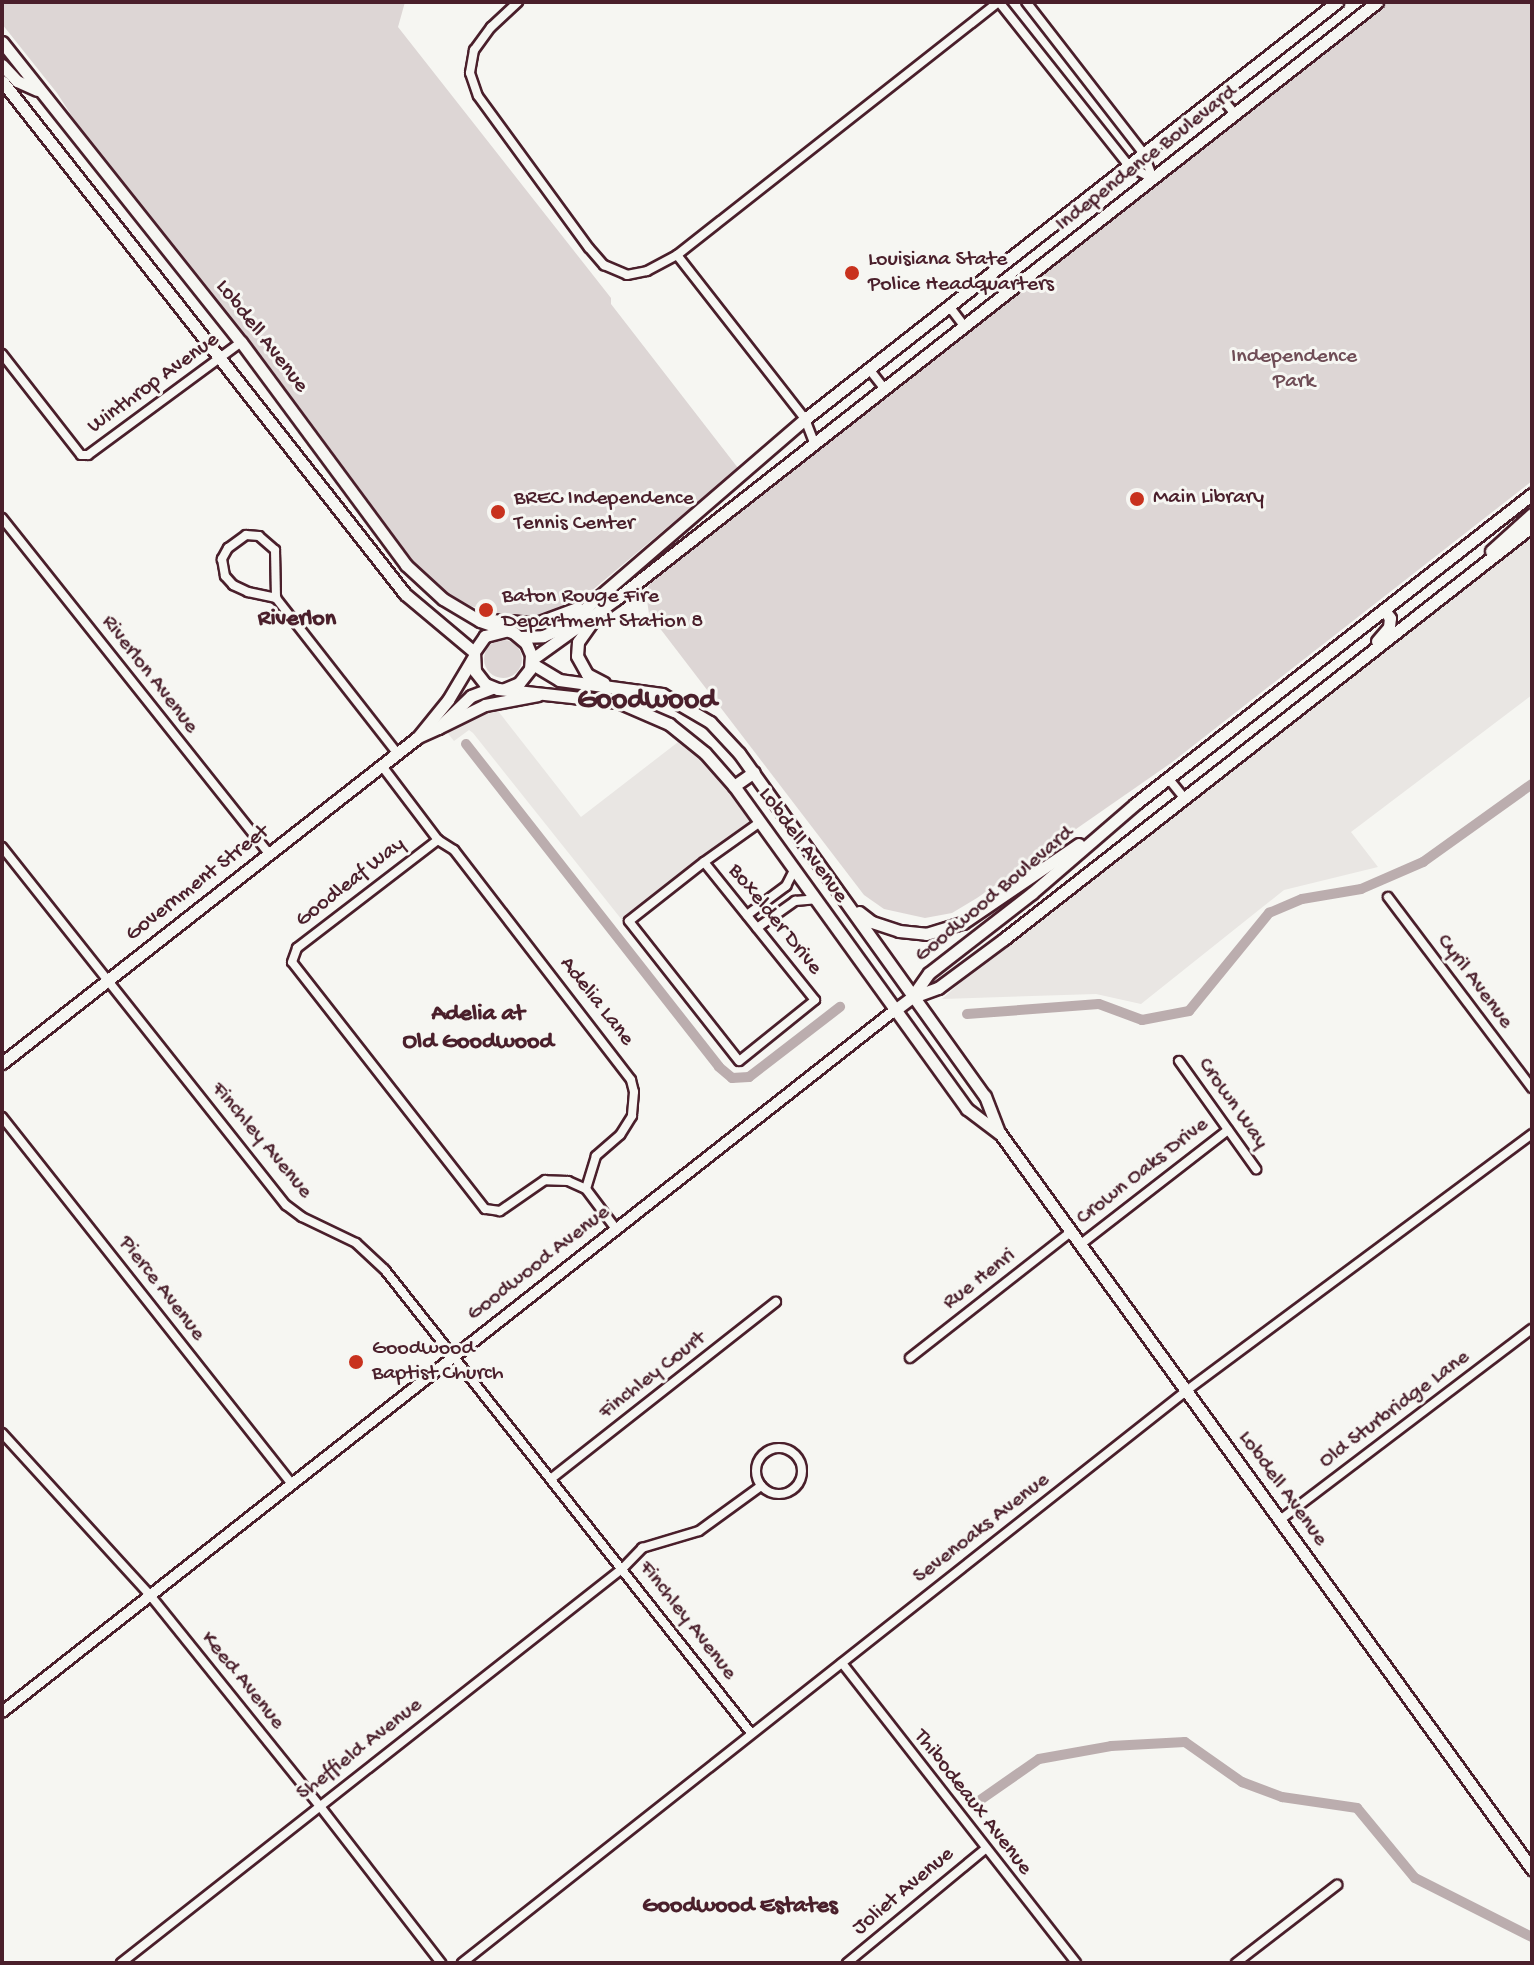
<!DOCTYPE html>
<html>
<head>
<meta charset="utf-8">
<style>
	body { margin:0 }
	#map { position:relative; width:1534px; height:1965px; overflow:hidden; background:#f6f6f2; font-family:"Gochi Hand",sans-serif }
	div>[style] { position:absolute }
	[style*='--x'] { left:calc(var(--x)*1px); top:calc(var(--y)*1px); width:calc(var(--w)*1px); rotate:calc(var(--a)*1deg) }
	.built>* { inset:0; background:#e9e6e3 }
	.green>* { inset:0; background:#ddd6d5 }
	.round { border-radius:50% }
	.canal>* { height:10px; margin:-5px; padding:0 5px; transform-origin:5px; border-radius:5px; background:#bbadae }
	.roads { filter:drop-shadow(2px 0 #4a1f2b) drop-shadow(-2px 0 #4a1f2b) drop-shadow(0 2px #4a1f2b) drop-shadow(0 -2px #4a1f2b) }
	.minor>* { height:8px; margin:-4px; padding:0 4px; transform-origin:4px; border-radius:4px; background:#f6f6f2 }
	.minor>.ring { margin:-4px; padding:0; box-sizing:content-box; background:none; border:8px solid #f6f6f2; border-radius:50% }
	.tertiary>* { height:10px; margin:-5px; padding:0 5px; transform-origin:5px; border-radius:5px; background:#f6f6f2 }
	.secondary>* { height:11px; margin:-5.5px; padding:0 5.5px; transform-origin:5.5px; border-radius:5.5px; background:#f6f6f2 }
	.dots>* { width:22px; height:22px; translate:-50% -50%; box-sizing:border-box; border:4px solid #f6f6f2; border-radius:50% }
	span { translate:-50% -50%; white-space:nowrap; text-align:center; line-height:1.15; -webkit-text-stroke:6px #f6f6f2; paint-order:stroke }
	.street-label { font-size:22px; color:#4a1f2b }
	.poi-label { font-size:22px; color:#4a1f2b }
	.left { translate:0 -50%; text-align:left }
	.park-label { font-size:22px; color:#6f4d56 }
	.neighbourhood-label { font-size:24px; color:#4a1f2b; font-weight:700 }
	.district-label { font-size:30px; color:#4a1f2b; font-weight:700 }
	.frame { position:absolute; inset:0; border:4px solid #4a1f2b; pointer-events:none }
</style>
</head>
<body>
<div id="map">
	<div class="built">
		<i style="clip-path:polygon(1532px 532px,1532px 695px,1351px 832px,1378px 867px,1284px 890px,1141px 1004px,1096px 994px,942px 999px,986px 960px)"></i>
		<i style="clip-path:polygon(495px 707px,581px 817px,682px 739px,721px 778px,751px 820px,622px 920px,473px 733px,469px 730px,454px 741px,446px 731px,468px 716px)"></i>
	</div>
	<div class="green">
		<i style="clip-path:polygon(2px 2px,405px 2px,398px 27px,611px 298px,611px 304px,738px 468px,571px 608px,539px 618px,516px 618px,471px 606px,433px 585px,416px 571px,370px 513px,304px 418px,88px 141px,57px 93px,2px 24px)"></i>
		<i style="clip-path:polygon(1381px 2px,1532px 2px,1532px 481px,1171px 763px,977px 898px,952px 913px,925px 918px,884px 909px,864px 895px,649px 614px,646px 593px,653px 576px)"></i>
		<i class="round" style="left:484px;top:640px;width:38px;height:38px"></i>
	</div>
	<div class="canal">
		<i style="--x:466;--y:744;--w:410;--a:51.9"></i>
		<i style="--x:719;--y:1067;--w:17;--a:40"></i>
		<i style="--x:732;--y:1078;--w:17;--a:-3"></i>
		<i style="--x:749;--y:1077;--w:115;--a:-37.6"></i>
		<i style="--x:967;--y:1014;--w:132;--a:-4.3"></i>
		<i style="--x:1099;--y:1004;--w:46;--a:20.4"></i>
		<i style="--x:1142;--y:1020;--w:48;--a:-10.8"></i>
		<i style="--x:1189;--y:1011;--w:127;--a:-50.8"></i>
		<i style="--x:1269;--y:913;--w:36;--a:-23"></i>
		<i style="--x:1302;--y:899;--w:60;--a:-9.6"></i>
		<i style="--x:1361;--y:889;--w:68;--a:-23.5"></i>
		<i style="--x:1423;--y:862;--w:134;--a:-35.6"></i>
		<i style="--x:973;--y:1805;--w:80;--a:-34.9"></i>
		<i style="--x:1039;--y:1759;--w:73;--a:-10.2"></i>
		<i style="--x:1111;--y:1746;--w:74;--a:-3.1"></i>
		<i style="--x:1185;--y:1742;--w:70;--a:35.1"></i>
		<i style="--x:1242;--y:1782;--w:43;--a:20.6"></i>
		<i style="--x:1282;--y:1797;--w:76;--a:8.3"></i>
		<i style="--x:1357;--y:1808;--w:91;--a:50.4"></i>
		<i style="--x:1415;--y:1878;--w:131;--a:26.8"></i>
	</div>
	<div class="roads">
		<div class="minor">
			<i style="--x:518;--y:2;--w:37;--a:137"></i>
			<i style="--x:491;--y:27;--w:29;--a:126"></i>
			<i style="--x:474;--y:50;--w:23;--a:100"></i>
			<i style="--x:470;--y:73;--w:24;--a:71"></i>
			<i style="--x:478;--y:96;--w:188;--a:53.9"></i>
			<i style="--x:589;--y:248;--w:23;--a:49"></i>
			<i style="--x:604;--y:265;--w:25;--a:23"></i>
			<i style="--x:627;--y:275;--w:20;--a:-11"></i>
			<i style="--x:647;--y:271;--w:34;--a:-28"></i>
			<i style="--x:677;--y:255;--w:410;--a:-38.2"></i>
			<i style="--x:999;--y:2;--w:209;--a:51.6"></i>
			<i style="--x:1129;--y:166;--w:27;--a:28"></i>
			<i style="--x:1153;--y:179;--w:27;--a:-110"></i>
			<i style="--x:1144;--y:154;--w:192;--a:-127.8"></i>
			<i style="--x:1219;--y:95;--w:26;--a:50"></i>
			<i style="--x:677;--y:255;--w:208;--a:52"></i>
			<i style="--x:805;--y:419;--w:26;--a:69"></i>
			<i style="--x:949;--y:306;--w:25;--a:53"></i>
			<i style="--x:2;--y:354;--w:128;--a:52"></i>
			<i style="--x:81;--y:455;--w:7;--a:0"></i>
			<i style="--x:88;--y:455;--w:190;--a:-36.4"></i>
			<i style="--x:869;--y:369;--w:24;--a:52"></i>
			<i style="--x:2;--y:518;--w:429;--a:51.5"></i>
			<i style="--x:276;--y:598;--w:48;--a:-91.2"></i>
			<i style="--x:275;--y:550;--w:21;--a:-139"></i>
			<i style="--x:259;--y:536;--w:13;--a:-176"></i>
			<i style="--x:246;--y:535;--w:22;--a:144"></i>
			<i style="--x:228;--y:548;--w:13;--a:119"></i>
			<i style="--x:222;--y:559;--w:17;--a:80"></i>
			<i style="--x:225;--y:576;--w:12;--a:48"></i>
			<i style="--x:233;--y:585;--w:17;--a:25"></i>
			<i style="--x:248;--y:592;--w:29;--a:12"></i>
			<i style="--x:276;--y:598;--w:197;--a:52"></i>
			<i style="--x:382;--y:766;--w:93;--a:52.9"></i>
			<i style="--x:438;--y:840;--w:19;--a:32"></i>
			<i style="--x:454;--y:850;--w:290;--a:52.4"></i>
			<i style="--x:631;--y:1080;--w:12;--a:76"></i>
			<i style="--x:634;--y:1092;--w:24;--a:95"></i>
			<i style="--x:632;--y:1116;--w:22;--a:122"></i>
			<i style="--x:620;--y:1135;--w:32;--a:139"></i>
			<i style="--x:596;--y:1156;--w:34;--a:107"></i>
			<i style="--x:586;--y:1189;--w:20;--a:-156"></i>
			<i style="--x:568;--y:1181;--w:23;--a:-178"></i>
			<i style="--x:545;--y:1180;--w:55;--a:145.4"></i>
			<i style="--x:500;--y:1211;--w:15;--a:-172"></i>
			<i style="--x:485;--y:1209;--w:313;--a:-128"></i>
			<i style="--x:292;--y:962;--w:15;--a:-70"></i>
			<i style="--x:297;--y:948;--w:178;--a:-37.5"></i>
			<i style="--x:1168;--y:778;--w:26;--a:51"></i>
			<i style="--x:2;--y:847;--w:457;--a:51.6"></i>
			<i style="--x:286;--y:1205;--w:20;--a:37"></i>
			<i style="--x:302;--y:1217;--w:60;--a:25.7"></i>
			<i style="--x:356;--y:1243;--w:40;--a:43"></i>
			<i style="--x:385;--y:1270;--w:590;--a:51.67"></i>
			<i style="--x:704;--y:862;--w:177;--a:51.2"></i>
			<i style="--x:815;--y:1000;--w:97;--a:141.2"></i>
			<i style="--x:739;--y:1061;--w:178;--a:-128.2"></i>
			<i style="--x:629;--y:921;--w:95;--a:-38.2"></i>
			<i style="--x:704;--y:862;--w:69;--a:-35.5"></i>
			<i style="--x:1388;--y:897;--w:239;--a:53"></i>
			<i style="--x:747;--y:915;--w:49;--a:-36.6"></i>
			<i style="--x:786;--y:886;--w:18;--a:-63"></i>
			<i style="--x:757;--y:928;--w:47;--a:-35.4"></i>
			<i style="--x:795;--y:901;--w:21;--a:-5"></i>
			<i style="--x:1179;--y:1061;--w:133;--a:54.5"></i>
			<i style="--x:2;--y:1117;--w:468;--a:51.7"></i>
			<i style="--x:586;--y:1189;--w:50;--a:53.1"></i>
			<i style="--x:1081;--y:1244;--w:186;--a:-37.8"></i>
			<i style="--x:910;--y:1358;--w:206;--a:-38.1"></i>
			<i style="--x:2;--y:1433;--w:219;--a:47.6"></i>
			<i style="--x:150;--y:1595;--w:270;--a:51.2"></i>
			<i style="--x:319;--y:1805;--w:200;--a:52.3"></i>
			<i class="ring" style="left:756px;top:1448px;width:38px;height:38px"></i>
			<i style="--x:552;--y:1478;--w:285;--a:-38.2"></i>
			<i style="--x:1280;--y:1520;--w:316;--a:-37.2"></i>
			<i style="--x:842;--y:1663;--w:380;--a:52"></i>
			<i style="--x:121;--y:1963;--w:639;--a:-38.2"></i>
			<i style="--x:623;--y:1568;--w:28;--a:-46"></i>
			<i style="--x:642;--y:1548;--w:59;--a:-16.6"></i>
			<i style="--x:699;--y:1531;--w:77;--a:-36"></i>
			<i style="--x:462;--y:1963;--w:923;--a:-38.31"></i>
			<i style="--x:1186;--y:1391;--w:431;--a:-36.6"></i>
			<i style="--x:847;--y:1963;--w:178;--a:-39.5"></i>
			<i style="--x:1236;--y:1963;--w:128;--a:-37.7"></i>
		</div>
		<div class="tertiary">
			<i style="--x:2;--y:1712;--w:1136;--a:-38.17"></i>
		</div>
		<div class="secondary">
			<i style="--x:2;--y:42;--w:384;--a:51.5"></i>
			<i style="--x:241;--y:342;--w:277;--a:53.5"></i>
			<i style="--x:406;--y:565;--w:50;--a:42.6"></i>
			<i style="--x:443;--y:599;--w:43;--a:30.7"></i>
			<i style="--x:480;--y:621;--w:36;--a:19"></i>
			<i style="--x:514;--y:633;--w:16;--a:40"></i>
			<i style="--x:526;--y:643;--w:13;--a:67"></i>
			<i style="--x:531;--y:655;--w:14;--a:94"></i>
			<i style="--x:530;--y:669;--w:18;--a:128"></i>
			<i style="--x:519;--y:683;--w:15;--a:157"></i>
			<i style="--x:2;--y:65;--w:22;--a:47"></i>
			<i style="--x:17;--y:81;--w:22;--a:24"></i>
			<i style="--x:2;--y:81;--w:652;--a:51.85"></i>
			<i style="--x:405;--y:594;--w:90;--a:40"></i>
			<i style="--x:1491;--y:551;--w:55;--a:-42.1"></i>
			<i style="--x:490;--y:620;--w:47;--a:3.7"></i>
			<i style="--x:537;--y:623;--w:43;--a:-20.6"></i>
			<i style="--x:592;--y:622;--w:24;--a:125"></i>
			<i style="--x:578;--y:642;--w:14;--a:94"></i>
			<i style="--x:577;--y:656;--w:21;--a:61"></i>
			<i style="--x:587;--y:674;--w:19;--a:28"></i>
			<i style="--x:505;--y:631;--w:21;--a:166"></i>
			<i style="--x:485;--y:636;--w:19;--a:125"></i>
			<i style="--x:474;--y:652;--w:19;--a:87"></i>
			<i style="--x:475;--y:671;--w:16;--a:52"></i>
			<i style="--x:485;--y:684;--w:14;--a:21"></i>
			<i style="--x:498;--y:689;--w:121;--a:6.2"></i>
			<i style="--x:618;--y:702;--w:56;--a:23.3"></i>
			<i style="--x:669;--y:724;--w:46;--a:38.9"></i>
			<i style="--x:705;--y:753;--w:44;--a:48.7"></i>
			<i style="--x:734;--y:786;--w:398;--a:54.2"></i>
			<i style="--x:967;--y:1109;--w:39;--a:37"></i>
			<i style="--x:520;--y:637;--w:23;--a:-2"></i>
			<i style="--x:543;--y:636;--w:24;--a:-24"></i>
			<i style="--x:565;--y:626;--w:317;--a:-40.8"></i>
			<i style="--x:805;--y:419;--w:676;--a:-38.09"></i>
			<i style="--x:1377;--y:641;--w:18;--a:-49"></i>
			<i style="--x:1389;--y:627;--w:9;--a:-84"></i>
			<i style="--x:1390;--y:618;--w:10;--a:-127"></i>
			<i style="--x:531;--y:660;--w:105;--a:-35.7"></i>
			<i style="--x:616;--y:599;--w:967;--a:-38.11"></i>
			<i style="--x:531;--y:663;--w:33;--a:31"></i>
			<i style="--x:559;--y:680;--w:104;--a:7.7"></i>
			<i style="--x:662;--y:694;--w:56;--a:30.3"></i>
			<i style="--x:710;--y:722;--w:42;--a:46.9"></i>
			<i style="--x:739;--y:753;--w:422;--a:54.4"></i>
			<i style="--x:985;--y:1096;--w:39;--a:69"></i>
			<i style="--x:999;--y:1132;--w:910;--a:54.13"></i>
			<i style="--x:438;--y:728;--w:52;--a:-26.1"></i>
			<i style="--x:485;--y:705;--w:54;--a:-10.7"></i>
			<i style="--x:418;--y:737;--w:22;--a:-24"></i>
			<i style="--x:438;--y:728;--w:46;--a:-44.1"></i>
			<i style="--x:471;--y:696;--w:22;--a:-21"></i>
			<i style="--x:734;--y:786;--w:24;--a:-35"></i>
			<i style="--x:859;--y:912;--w:16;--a:38"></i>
			<i style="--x:872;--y:922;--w:28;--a:18"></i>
			<i style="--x:899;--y:931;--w:27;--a:6"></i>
			<i style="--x:926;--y:934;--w:39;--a:-17"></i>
			<i style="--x:963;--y:923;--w:140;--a:-34.3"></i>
			<i style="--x:913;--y:997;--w:27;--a:-20"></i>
			<i style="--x:938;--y:988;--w:82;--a:-36.6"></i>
			<i style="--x:1004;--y:939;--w:670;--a:-38.03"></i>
			<i style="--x:895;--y:1010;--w:21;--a:-37"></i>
			<i style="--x:912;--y:997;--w:29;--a:-55"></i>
			<i style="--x:929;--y:973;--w:130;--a:-37.8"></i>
			<i style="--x:1032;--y:893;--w:136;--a:-40.8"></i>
			<i style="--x:1135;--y:804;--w:504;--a:-37.98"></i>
			<i style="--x:2;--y:1063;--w:529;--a:-38.08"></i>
			<i style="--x:418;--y:737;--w:48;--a:-51"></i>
			<i style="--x:448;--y:700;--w:49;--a:-59.2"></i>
		</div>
	</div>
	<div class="dots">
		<i style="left:852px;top:273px;background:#c8321e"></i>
		<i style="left:1137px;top:499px;background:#c8321e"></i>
		<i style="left:498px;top:512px;background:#c8321e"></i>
		<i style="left:486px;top:610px;background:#c8321e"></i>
		<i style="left:356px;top:1362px;background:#c8321e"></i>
	</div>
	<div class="street-label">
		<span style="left:1147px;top:159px;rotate:-38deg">Independence Boulevard</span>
		<span style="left:261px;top:337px;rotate:52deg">Lobdell Avenue</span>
		<span style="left:154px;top:384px;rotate:-36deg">Winthrop Avenue</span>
		<span style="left:149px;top:675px;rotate:52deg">Riverlon Avenue</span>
		<span style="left:802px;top:846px;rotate:54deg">Lobdell Avenue</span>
		<span style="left:351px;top:883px;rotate:-38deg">Goodleaf Way</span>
		<span style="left:198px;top:884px;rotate:-38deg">Government Street</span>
		<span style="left:995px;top:895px;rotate:-40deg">Goodwood Boulevard</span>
		<span style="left:774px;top:920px;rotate:51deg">Boxelder Drive</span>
		<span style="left:1474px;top:982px;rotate:53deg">Cyril Avenue</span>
		<span style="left:596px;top:1002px;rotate:52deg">Adelia Lane</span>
		<span style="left:1232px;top:1104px;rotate:55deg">Crown Way</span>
		<span style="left:261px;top:1141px;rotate:50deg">Finchley Avenue</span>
		<span style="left:1143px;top:1172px;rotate:-38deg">Crown Oaks Drive</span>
		<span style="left:539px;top:1264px;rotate:-38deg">Goodwood Avenue</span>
		<span style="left:980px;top:1280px;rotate:-38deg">Rue Henri</span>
		<span style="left:161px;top:1289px;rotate:52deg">Pierce Avenue</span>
		<span style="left:653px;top:1376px;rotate:-38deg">Finchley Court</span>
		<span style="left:1395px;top:1410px;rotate:-37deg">Old Sturbridge Lane</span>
		<span style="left:1282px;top:1489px;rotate:54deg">Lobdell Avenue</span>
		<span style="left:982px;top:1529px;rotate:-38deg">Sevenoaks Avenue</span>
		<span style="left:687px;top:1621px;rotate:52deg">Finchley Avenue</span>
		<span style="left:242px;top:1681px;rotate:51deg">Keed Avenue</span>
		<span style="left:360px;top:1750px;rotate:-38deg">Sheffield Avenue</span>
		<span style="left:972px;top:1803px;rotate:52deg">Thibodeaux Avenue</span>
		<span style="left:904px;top:1892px;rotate:-40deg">Joliet Avenue</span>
	</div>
	<div class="poi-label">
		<span class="left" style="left:868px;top:273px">Louisiana State<br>Police Headquarters</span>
		<span class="left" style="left:514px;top:512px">BREC Independence<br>Tennis Center</span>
		<span class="left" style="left:1153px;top:499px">Main Library</span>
		<span class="left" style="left:502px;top:610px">Baton Rouge Fire<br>Department Station 8</span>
		<span class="left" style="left:372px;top:1362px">Goodwood<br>Baptist Church</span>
	</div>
	<div class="park-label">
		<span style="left:1294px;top:370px">Independence<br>Park</span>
	</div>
	<div class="neighbourhood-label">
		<span style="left:297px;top:620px">Riverlon</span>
		<span style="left:478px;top:1029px">Adelia at<br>Old Goodwood</span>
		<span style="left:740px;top:1907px">Goodwood Estates</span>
	</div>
	<div class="district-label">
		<span style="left:647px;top:702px">Goodwood</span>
	</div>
	<div class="frame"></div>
</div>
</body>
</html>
